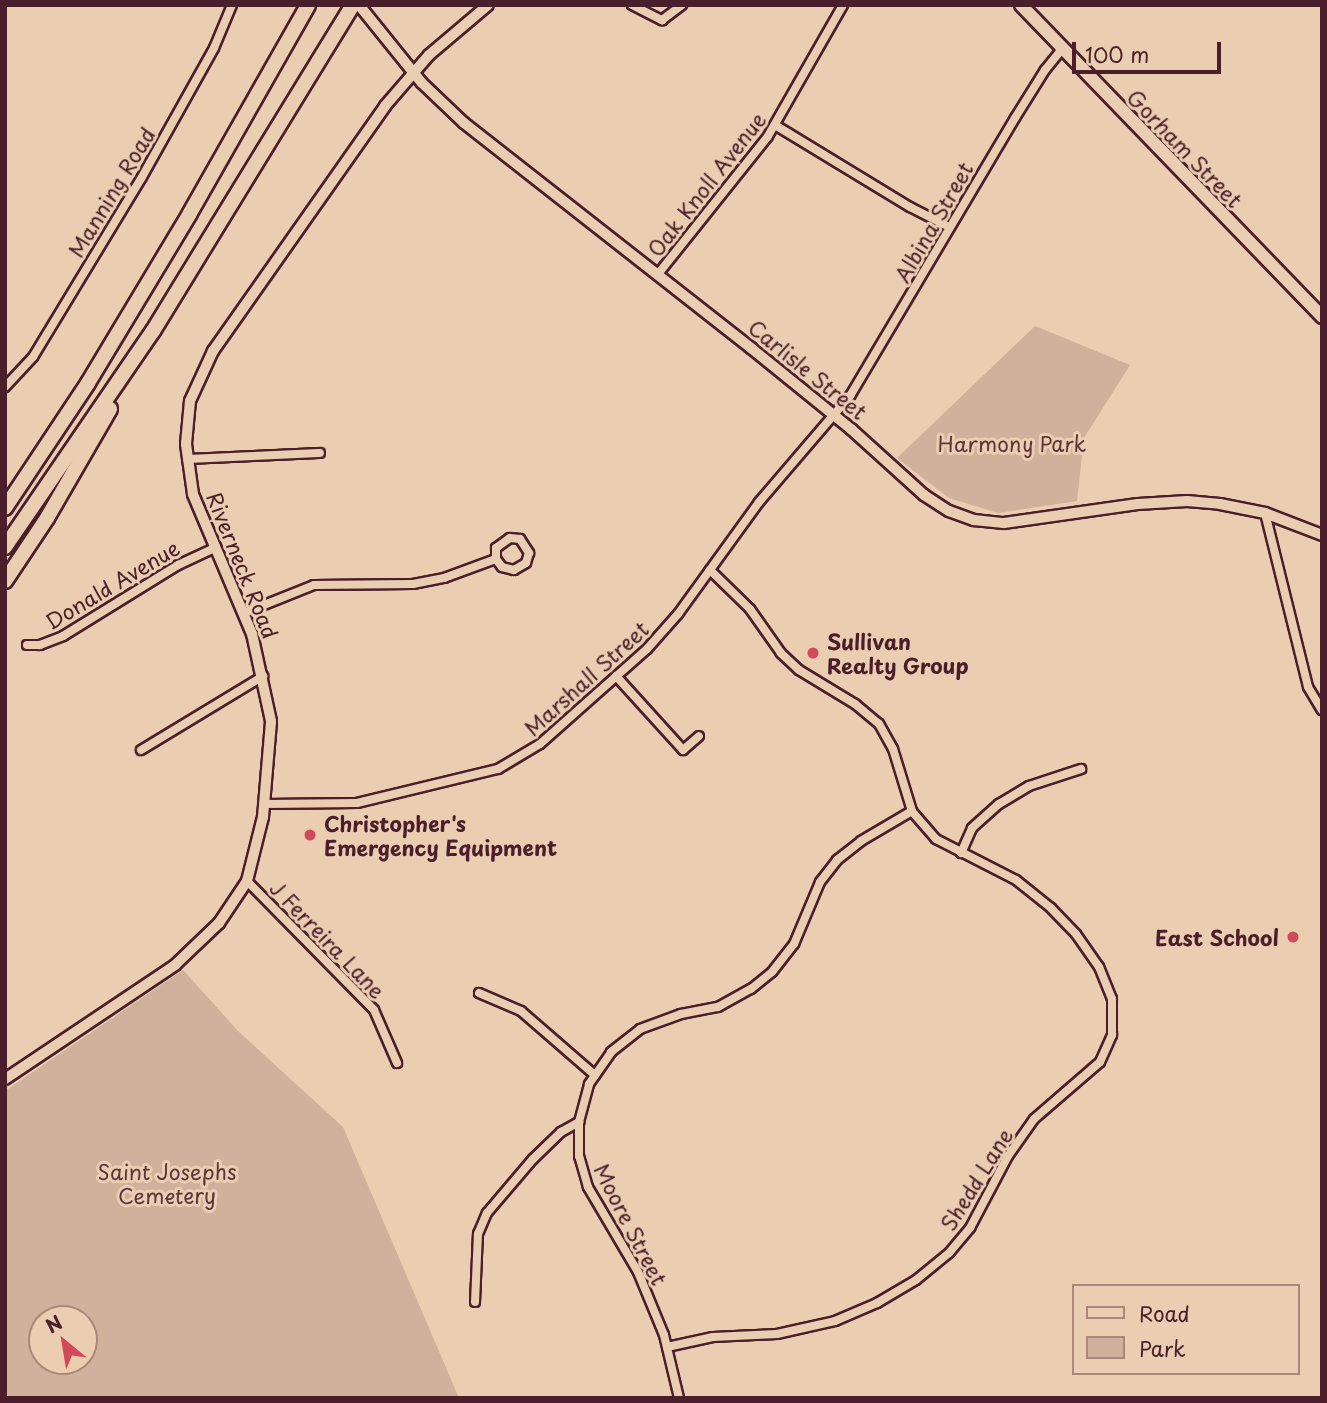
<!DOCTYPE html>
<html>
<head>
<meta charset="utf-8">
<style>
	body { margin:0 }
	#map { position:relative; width:1327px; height:1403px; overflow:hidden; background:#ebcdb1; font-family:"Playpen Sans",sans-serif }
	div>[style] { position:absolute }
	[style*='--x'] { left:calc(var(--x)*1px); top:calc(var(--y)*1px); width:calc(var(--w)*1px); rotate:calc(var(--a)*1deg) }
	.green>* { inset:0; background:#d0b19b }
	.roads { filter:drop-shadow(2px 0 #4a1f2b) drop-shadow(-2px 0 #4a1f2b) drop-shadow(0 2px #4a1f2b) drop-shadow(0 -2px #4a1f2b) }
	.street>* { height:8px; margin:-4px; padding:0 4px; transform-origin:4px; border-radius:4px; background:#ebcdb1 }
	.secondary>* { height:10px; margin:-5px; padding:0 5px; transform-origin:5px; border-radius:5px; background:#ebcdb1 }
	.primary>* { height:12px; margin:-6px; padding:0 6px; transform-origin:6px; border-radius:6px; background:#ebcdb1 }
	.highway>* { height:14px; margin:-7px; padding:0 7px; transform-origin:7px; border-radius:7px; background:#ebcdb1 }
	.dots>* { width:19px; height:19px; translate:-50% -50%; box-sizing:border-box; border:4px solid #ebcdb1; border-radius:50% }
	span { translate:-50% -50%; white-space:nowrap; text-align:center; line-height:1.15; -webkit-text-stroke:6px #ebcdb1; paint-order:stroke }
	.street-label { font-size:21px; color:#4a1f2b }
	.park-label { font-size:21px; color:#5e353c }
	.poi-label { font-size:21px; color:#4a1f2b; font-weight:700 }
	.left { translate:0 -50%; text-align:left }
	.right { translate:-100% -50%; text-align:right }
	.frame { position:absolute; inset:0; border:7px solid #4a1f2b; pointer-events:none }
	.legend { position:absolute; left:1072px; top:1284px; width:228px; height:91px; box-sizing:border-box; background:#ebcdb1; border:2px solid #ab877b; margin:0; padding:9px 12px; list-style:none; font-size:21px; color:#4a1f2b }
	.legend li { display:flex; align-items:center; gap:14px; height:35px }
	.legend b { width:35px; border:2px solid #ab877b }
	.north { position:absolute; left:28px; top:1305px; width:70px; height:70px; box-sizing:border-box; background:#ebcdb1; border:2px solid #ab877b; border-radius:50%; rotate:330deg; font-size:19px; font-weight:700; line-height:28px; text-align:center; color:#4a1f2b }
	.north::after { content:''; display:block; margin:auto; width:24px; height:32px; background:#d1495b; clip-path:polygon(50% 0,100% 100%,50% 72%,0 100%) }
	.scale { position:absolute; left:1072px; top:42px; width:149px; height:32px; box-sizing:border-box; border:4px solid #4a1f2b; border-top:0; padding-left:9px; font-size:21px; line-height:24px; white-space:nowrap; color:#4a1f2b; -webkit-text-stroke:5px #ebcdb1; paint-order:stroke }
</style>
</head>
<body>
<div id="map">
	<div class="green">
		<i style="clip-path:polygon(1035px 326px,1130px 365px,1084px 438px,1077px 501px,998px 513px,949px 498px,897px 458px)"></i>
		<i style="clip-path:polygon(evenodd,183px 970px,239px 1032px,343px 1127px,459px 1398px,5px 1398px,5px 1091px,183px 970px,42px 1319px,84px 1319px,84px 1361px,42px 1361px,42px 1319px)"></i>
	</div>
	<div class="roads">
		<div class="street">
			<i style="--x:632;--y:5;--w:34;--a:27"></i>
			<i style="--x:662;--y:20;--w:25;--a:-37"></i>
			<i style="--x:775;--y:125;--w:158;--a:31.3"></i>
			<i style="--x:910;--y:207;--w:44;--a:27.1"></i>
			<i style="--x:658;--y:274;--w:176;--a:-51.4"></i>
			<i style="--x:768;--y:136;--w:151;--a:-60.2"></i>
			<i style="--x:5;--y:387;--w:41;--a:-47"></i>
			<i style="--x:33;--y:357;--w:210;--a:-58.8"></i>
			<i style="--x:142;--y:177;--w:148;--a:-60.8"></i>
			<i style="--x:214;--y:48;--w:47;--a:-67.3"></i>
			<i style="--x:187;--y:459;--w:133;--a:-2.6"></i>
			<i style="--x:1265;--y:513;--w:179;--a:76.1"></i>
			<i style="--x:1308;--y:687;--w:27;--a:59"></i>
			<i style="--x:244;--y:613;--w:75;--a:-21.8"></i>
			<i style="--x:314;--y:585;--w:99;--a:-0.6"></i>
			<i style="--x:413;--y:584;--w:32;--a:-11"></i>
			<i style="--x:444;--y:578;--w:55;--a:-20.1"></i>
			<i style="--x:496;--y:559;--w:11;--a:-90"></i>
			<i style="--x:496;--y:548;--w:17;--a:-36"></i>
			<i style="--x:510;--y:538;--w:10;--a:6"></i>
			<i style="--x:520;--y:539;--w:17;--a:57"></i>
			<i style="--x:529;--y:553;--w:10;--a:107"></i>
			<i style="--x:526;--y:563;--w:14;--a:150"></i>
			<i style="--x:514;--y:570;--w:12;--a:-166"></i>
			<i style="--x:502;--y:567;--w:10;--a:-127"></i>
			<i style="--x:27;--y:645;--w:13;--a:0"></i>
			<i style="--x:40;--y:645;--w:25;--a:-21"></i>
			<i style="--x:63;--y:636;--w:135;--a:-31.7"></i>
			<i style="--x:178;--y:565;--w:40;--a:-25"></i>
			<i style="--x:616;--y:676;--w:100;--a:47.8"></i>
			<i style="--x:683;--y:750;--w:21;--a:-41"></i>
			<i style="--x:141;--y:750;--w:143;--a:-31.2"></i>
			<i style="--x:265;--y:804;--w:92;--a:-0.6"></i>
			<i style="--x:357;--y:803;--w:145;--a:-13.6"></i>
			<i style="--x:498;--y:769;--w:49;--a:-30.8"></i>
			<i style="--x:540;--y:744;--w:143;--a:-41.6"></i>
			<i style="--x:647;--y:649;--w:47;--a:-48.5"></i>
			<i style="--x:678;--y:614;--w:138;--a:-54.1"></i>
			<i style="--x:759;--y:502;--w:140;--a:-49.4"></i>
			<i style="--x:850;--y:396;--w:323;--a:-59.3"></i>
			<i style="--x:1015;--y:118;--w:57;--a:-58"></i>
			<i style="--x:1045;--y:70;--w:28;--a:-51"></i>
			<i style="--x:961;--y:853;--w:27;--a:-66"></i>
			<i style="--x:972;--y:828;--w:36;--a:-42"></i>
			<i style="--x:999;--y:804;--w:35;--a:-31"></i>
			<i style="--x:1029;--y:786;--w:55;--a:-18.1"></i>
			<i style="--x:247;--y:881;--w:181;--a:45.4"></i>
			<i style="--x:374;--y:1010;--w:58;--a:66.5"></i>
			<i style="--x:479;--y:993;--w:46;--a:23.2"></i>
			<i style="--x:521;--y:1011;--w:98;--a:40.9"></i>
			<i style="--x:475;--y:1302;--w:68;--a:-87.5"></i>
			<i style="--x:478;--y:1234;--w:23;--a:-67"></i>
			<i style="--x:487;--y:1213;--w:71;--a:-49.6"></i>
			<i style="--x:533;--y:1159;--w:39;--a:-44"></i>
			<i style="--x:561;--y:1132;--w:21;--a:-29"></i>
			<i style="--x:667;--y:1347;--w:47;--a:-12.3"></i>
			<i style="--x:713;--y:1337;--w:64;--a:-2.7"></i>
			<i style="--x:777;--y:1334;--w:59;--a:-12.6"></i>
			<i style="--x:835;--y:1321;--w:46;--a:-23.2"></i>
			<i style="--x:877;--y:1303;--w:45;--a:-30.5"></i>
			<i style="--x:916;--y:1280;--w:43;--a:-39.3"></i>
			<i style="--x:949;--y:1253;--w:33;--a:-50"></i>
			<i style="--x:970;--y:1228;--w:81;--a:-62.2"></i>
			<i style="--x:1008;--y:1156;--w:45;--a:-54.9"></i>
			<i style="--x:1034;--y:1119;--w:87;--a:-40.8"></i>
			<i style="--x:1100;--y:1062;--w:30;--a:-66"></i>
			<i style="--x:1112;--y:1035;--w:36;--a:-90"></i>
			<i style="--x:1112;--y:999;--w:35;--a:-112"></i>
			<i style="--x:1099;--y:967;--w:40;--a:-124.9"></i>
			<i style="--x:1076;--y:934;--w:36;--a:-134"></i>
			<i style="--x:1051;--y:908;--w:45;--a:-141.3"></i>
			<i style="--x:1016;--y:880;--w:90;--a:-152.9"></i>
			<i style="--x:936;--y:839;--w:37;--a:-131"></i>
			<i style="--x:912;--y:811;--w:65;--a:-107"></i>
			<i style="--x:893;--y:749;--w:29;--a:-119"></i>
			<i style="--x:879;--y:724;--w:31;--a:-140"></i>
			<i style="--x:855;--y:704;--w:66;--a:-148.7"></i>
			<i style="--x:799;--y:670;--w:25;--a:-137"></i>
			<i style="--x:781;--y:653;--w:54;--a:-125.2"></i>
			<i style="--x:750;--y:609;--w:56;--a:-135.7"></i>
			<i style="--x:679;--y:1398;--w:65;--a:-103.4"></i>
			<i style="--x:664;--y:1335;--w:68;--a:-112.4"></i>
			<i style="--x:638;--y:1272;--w:99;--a:-120.5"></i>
			<i style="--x:588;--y:1187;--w:32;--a:-106"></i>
			<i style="--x:579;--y:1156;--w:34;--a:-90"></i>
			<i style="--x:579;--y:1122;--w:39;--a:-75"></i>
			<i style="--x:589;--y:1084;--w:39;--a:-55"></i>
			<i style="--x:611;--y:1052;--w:37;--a:-38"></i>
			<i style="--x:640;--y:1029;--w:44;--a:-20.1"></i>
			<i style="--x:681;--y:1014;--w:38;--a:-11"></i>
			<i style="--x:718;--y:1007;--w:38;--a:-29"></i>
			<i style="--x:751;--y:989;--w:27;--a:-39"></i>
			<i style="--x:772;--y:972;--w:36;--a:-52"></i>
			<i style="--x:794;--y:944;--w:67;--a:-67.2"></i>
			<i style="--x:820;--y:882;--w:28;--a:-52"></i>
			<i style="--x:837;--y:860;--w:31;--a:-38"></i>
			<i style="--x:861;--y:841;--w:59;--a:-30.5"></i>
		</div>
		<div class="secondary">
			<i style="--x:359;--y:5;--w:100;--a:51.1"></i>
			<i style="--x:422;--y:83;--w:58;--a:43.6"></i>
			<i style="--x:464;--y:123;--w:365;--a:38.1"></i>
			<i style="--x:751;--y:348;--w:129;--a:39"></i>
			<i style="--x:851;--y:429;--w:98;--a:42.1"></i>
			<i style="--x:924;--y:495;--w:30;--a:33"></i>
			<i style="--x:949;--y:511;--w:27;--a:20"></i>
			<i style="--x:974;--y:520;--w:30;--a:6"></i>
			<i style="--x:1004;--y:523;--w:135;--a:-8.1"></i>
			<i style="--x:1138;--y:504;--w:49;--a:-3.5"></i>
			<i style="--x:1187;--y:501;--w:33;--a:5"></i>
			<i style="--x:1220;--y:504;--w:46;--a:11.3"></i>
			<i style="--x:1265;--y:513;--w:61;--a:21.1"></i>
			<i style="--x:5;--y:1079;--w:205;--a:-33.8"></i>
			<i style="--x:175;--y:965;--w:61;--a:-43.7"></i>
			<i style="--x:219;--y:923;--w:50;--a:-56.3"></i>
			<i style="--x:247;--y:881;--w:66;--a:-76"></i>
			<i style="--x:263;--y:817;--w:96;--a:-85.2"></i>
			<i style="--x:271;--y:721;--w:89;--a:-102.3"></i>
			<i style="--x:252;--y:634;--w:152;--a:-112.9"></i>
			<i style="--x:193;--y:494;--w:50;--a:-98"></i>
			<i style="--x:186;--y:444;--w:43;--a:-84.7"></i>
			<i style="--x:190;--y:401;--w:55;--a:-65.3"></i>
			<i style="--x:213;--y:351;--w:299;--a:-54.9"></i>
			<i style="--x:385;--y:106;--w:67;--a:-49.2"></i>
			<i style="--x:429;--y:55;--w:77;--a:-40.3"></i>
		</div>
		<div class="primary">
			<i style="--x:1021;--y:5;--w:434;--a:46"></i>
		</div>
		<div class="highway">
			<i style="--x:5;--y:508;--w:150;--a:-56.4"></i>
			<i style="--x:88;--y:383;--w:198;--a:-59"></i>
			<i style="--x:190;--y:213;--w:239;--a:-60.4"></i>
			<i style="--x:5;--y:547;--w:262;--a:-55.6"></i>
			<i style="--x:153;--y:331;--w:382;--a:-58.5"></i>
			<i style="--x:5;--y:581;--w:76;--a:-56.3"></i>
			<i style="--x:47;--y:518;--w:126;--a:-60"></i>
		</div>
	</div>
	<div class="dots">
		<i style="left:813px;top:653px;background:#d1495b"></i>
		<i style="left:310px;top:835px;background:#d1495b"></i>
		<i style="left:1293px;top:937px;background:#d1495b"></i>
	</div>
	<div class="street-label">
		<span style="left:1185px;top:148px;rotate:46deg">Gorham Street</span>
		<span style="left:706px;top:184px;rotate:-52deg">Oak Knoll Avenue</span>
		<span style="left:111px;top:192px;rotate:-59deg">Manning Road</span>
		<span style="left:933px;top:222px;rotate:-60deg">Albina Street</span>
		<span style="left:808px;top:369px;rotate:39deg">Carlisle Street</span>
		<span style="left:243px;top:565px;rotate:68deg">Riverneck Road</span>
		<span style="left:112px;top:584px;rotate:-31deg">Donald Avenue</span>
		<span style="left:586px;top:678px;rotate:-42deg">Marshall Street</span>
		<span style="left:328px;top:939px;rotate:46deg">J Ferreira Lane</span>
		<span style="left:976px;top:1179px;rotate:-58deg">Shedd Lane</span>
		<span style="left:631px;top:1224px;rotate:63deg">Moore Street</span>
	</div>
	<div class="park-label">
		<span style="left:1012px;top:443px">Harmony Park</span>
		<span style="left:167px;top:1183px">Saint Josephs<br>Cemetery</span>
	</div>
	<div class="poi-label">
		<span class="left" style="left:827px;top:653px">Sullivan<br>Realty Group</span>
		<span class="left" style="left:324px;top:835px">Christopher's<br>Emergency Equipment</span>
		<span class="right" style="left:1279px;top:937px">East School</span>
	</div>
	<div class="frame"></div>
	<ul class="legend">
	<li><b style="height:9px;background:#ebcdb1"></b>Road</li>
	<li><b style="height:19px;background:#d0b19b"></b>Park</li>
	</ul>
	<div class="north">N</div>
	<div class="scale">100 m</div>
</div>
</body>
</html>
